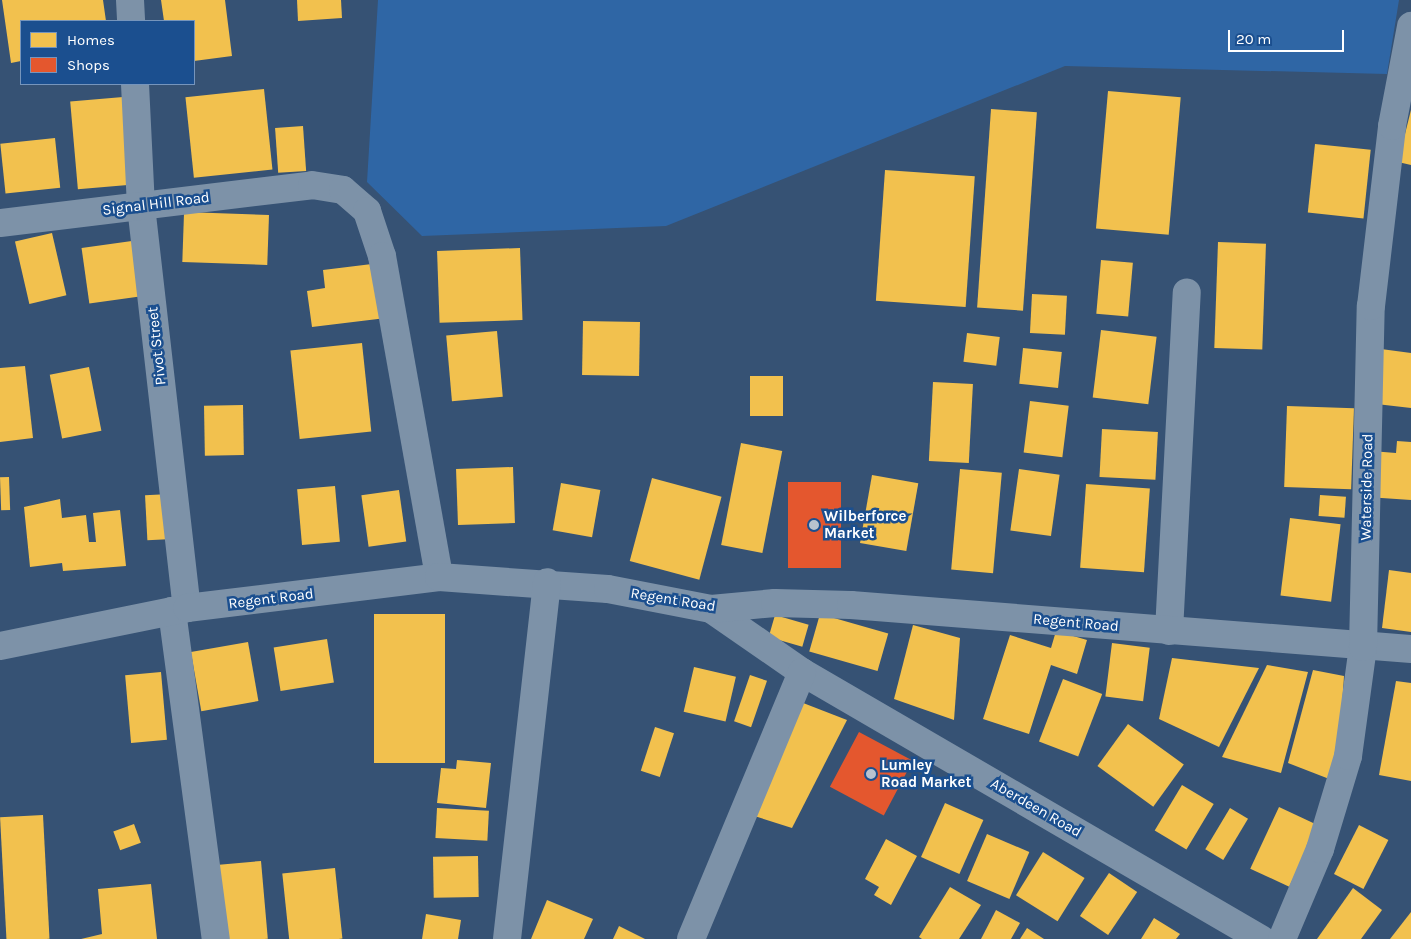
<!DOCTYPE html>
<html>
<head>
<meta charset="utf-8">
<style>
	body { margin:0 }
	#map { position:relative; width:1411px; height:939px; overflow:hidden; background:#365274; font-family:Karla,sans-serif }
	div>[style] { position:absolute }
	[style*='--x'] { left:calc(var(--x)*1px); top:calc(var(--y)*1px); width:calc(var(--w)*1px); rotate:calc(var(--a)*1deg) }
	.green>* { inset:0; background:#2f66a5 }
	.homes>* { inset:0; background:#f2c14e; transform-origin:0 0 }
	.shops>* { inset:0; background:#e4572e; transform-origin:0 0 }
	.minor>* { height:28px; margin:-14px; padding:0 14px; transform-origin:14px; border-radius:14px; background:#7d92a8 }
	.dots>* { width:14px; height:14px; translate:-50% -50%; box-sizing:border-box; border:2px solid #1b4f8f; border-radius:50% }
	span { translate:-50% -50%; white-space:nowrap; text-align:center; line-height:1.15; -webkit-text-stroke:5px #1b4f8f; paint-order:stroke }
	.street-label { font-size:15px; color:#fff }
	.poi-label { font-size:15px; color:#fff; font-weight:700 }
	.left { translate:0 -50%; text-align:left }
	.legend { position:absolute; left:20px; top:20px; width:175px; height:65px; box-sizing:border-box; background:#1b4f8f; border:1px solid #7695bc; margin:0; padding:6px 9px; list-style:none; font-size:15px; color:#fff }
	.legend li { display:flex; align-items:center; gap:10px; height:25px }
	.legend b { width:25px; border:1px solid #7695bc }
	.scale { position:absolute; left:1228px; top:30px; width:116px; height:22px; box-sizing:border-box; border:2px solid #fff; border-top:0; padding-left:6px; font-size:15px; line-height:18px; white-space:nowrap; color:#fff; -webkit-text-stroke:4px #1b4f8f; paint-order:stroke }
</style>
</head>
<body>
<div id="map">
	<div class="green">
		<i style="clip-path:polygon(378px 0,1399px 0,1387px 74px,1065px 66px,666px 226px,422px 236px,367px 182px)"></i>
	</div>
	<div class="homes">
		<i style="clip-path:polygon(2px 0,103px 0,106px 21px,21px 21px,21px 61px,11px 63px)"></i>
		<i style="clip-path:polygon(161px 0,225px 0,232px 56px,194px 61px,194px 21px,164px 21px)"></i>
		<i style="clip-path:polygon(297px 0,341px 0,342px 18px,298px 21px)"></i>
		<i style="left:264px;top:89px;width:81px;height:79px;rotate:84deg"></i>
		<i style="left:1108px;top:91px;width:73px;height:138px;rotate:5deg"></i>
		<i style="left:123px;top:97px;width:88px;height:53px;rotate:85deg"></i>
		<i style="left:991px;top:109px;width:46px;height:199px;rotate:4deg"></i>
		<i style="clip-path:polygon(1411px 110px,1411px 165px,1398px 162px)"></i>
		<i style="left:303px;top:126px;width:45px;height:28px;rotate:86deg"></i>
		<i style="left:55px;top:138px;width:50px;height:55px;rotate:84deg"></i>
		<i style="left:1315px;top:144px;width:56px;height:69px;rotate:6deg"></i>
		<i style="left:885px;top:170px;width:90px;height:131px;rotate:4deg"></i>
		<i style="left:269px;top:215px;width:50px;height:85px;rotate:92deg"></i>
		<i style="left:52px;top:233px;width:64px;height:38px;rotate:77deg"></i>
		<i style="left:139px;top:240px;width:56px;height:58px;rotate:82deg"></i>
		<i style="left:1218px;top:242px;width:48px;height:106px;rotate:2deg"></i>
		<i style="left:520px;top:248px;width:72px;height:83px;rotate:88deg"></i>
		<i style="left:1101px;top:260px;width:32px;height:54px;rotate:5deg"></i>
		<i style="clip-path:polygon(380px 263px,386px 318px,312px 327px,307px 291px,325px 288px,323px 270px)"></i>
		<i style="left:1032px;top:294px;width:35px;height:39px;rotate:3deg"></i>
		<i style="left:583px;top:321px;width:57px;height:54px;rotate:1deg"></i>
		<i style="left:1101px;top:330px;width:56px;height:68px;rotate:7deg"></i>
		<i style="left:497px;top:331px;width:66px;height:51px;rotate:85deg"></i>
		<i style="left:967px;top:333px;width:33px;height:29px;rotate:7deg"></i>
		<i style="left:362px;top:343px;width:89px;height:72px;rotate:84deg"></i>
		<i style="clip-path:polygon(1366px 347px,1411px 353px,1411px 408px,1359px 402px)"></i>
		<i style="left:1023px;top:348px;width:39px;height:36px;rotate:6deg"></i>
		<i style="clip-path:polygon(25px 366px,33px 438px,0 442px,0 368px)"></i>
		<i style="left:89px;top:367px;width:65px;height:40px;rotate:79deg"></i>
		<i style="left:750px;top:376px;width:33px;height:40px"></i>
		<i style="left:933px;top:382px;width:40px;height:79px;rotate:3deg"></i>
		<i style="left:1030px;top:401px;width:39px;height:52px;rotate:7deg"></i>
		<i style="left:243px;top:405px;width:50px;height:39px;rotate:89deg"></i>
		<i style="left:1287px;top:406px;width:67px;height:81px;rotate:2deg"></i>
		<i style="left:1102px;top:429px;width:56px;height:48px;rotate:3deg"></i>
		<i style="clip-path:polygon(1397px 441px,1411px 442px,1411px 500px,1367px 497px,1371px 451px,1396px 453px)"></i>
		<i style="left:741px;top:443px;width:42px;height:104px;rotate:11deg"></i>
		<i style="left:513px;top:467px;width:56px;height:57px;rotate:88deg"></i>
		<i style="left:960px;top:469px;width:42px;height:101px;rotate:5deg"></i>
		<i style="left:1019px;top:469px;width:41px;height:62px;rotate:8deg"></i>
		<i style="left:872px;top:475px;width:47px;height:69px;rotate:10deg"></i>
		<i style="left:9px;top:477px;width:33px;height:9px;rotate:88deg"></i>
		<i style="left:652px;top:478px;width:72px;height:86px;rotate:15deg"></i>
		<i style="left:561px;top:483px;width:40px;height:48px;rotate:10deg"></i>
		<i style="left:1086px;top:484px;width:64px;height:84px;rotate:4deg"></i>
		<i style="left:335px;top:486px;width:56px;height:38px;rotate:85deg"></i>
		<i style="left:399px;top:490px;width:52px;height:38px;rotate:82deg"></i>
		<i style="left:170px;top:494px;width:45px;height:25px;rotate:87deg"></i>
		<i style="left:1320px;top:495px;width:26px;height:21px;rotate:4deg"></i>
		<i style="clip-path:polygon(60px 499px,62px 518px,86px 515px,89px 542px,96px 542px,93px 513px,120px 510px,126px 566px,63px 571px,62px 563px,30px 567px,24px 507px)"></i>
		<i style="left:1290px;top:518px;width:51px;height:78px;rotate:7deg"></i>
		<i style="clip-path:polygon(1389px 570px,1411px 573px,1411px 632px,1382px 628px)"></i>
		<i style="left:374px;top:614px;width:71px;height:149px"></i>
		<i style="left:820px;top:614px;width:71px;height:39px;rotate:16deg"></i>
		<i style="left:775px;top:615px;width:35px;height:23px;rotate:16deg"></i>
		<i style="clip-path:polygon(913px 625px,960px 638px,954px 720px,894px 699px)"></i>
		<i style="clip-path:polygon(1056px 631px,1087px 640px,1077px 674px,1051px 665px,1029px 734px,983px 719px,1010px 635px,1051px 648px)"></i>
		<i style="left:327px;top:639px;width:44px;height:54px;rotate:81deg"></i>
		<i style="left:248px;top:642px;width:60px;height:58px;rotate:80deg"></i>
		<i style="left:1112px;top:643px;width:38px;height:54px;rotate:7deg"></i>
		<i style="clip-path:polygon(1172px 658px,1259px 668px,1219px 747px,1159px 719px)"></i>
		<i style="clip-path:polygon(1267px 665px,1308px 672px,1281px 773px,1222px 757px)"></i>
		<i style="left:694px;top:667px;width:43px;height:46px;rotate:13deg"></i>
		<i style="clip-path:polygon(1313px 670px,1344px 676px,1337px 782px,1288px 763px)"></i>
		<i style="left:161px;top:672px;width:68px;height:36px;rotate:85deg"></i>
		<i style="left:750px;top:675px;width:18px;height:49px;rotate:19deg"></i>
		<i style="left:1063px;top:679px;width:42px;height:67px;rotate:21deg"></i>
		<i style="clip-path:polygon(1396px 681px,1411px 683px,1411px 781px,1379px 775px)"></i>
		<i style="clip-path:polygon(798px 701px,847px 720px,792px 828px,745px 813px)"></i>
		<i style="left:1128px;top:724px;width:69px;height:52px;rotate:36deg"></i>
		<i style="left:655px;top:727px;width:20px;height:46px;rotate:18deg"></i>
		<i style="clip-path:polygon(457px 760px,491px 763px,486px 808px,437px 803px,441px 768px,456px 769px)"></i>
		<i style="left:1182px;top:785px;width:37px;height:53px;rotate:31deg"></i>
		<i style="left:945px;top:803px;width:42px;height:59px;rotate:24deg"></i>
		<i style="left:1279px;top:807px;width:43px;height:68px;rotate:25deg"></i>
		<i style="left:437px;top:808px;width:52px;height:30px;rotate:3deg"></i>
		<i style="left:1230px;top:808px;width:21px;height:48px;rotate:31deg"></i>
		<i style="left:43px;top:815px;width:124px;height:43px;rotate:87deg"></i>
		<i style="left:134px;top:824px;width:20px;height:22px;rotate:70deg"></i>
		<i style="left:1359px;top:825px;width:33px;height:55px;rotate:27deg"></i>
		<i style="left:987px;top:834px;width:46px;height:51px;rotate:23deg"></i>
		<i style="clip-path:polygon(886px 839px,917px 856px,891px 905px,874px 895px,879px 887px,865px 879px)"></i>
		<i style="left:1043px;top:852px;width:49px;height:51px;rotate:32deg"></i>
		<i style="left:478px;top:856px;width:41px;height:45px;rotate:89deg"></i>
		<i style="left:261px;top:861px;width:78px;height:42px;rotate:85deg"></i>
		<i style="left:335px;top:868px;width:71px;height:53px;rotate:84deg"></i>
		<i style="left:1109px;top:873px;width:34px;height:52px;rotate:34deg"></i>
		<i style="clip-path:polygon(151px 884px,157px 939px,81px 939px,102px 934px,98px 889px)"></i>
		<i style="clip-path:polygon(950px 887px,981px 905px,959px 939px,922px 939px,919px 937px)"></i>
		<i style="clip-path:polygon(1353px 888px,1382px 910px,1361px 939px,1317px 939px)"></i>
		<i style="clip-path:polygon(547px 900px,593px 919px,584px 939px,531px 939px)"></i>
		<i style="clip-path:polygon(996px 910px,1020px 923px,1011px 939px,981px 939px)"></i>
		<i style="clip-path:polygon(1411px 912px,1411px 939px,1390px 939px)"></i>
		<i style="clip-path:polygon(426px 914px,461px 920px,458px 939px,422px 939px)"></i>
		<i style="clip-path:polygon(1154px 918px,1180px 934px,1176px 939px,1141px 939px)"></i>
		<i style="clip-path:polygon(619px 926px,645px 939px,613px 939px)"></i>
		<i style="clip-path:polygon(1027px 928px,1044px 939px,1020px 939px)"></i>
	</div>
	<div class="shops">
		<i style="left:788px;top:482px;width:53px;height:86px"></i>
		<i style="left:859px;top:732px;width:61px;height:62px;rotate:28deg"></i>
	</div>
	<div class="minor">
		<i style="--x:130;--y:0;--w:21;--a:87"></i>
		<i style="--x:135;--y:84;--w:122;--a:87.2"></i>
		<i style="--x:141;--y:206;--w:405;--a:83.5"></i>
		<i style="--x:0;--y:223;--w:314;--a:-6.9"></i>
		<i style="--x:312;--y:185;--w:31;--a:9"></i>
		<i style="--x:343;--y:190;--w:32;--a:41"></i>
		<i style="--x:367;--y:211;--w:47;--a:71.6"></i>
		<i style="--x:382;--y:256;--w:326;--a:79.9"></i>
		<i style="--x:711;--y:609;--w:111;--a:34.7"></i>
		<i style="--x:802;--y:672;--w:531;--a:30.19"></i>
		<i style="--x:172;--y:611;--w:331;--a:82.4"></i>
		<i style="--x:1169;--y:631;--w:339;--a:-87"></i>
		<i style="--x:0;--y:646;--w:191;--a:-11.5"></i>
		<i style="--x:187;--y:608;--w:254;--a:-7"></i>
		<i style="--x:439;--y:577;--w:169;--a:4.1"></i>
		<i style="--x:608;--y:589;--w:105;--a:11"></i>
		<i style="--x:711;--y:609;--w:64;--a:-5.4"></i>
		<i style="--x:775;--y:603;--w:76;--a:1.5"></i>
		<i style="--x:851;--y:605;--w:562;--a:4.49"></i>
		<i style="--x:507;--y:939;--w:359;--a:-83.6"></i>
		<i style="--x:691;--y:939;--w:289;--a:-67.4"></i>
		<i style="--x:1282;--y:939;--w:98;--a:-67.1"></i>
		<i style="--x:1320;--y:849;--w:97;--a:-73.2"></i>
		<i style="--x:1348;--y:756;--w:110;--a:-82.2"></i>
		<i style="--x:1363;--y:647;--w:341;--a:-88.7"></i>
		<i style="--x:1371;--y:306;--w:181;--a:-83.3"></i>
		<i style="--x:1392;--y:126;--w:102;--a:-79.2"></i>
	</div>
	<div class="dots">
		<i style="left:814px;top:525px;background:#b9c2ce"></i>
		<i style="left:871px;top:774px;background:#b9c2ce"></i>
	</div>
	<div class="street-label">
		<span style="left:156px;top:204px;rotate:-7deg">Signal Hill Road</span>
		<span style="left:157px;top:346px;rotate:-96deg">Pivot Street</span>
		<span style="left:1367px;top:487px;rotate:-89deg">Waterside Road</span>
		<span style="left:271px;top:599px;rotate:-7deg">Regent Road</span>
		<span style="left:673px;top:600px;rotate:9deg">Regent Road</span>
		<span style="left:1076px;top:623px;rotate:5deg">Regent Road</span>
		<span style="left:1036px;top:808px;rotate:30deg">Aberdeen Road</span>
	</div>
	<div class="poi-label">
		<span class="left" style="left:824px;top:525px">Wilberforce<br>Market</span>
		<span class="left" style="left:881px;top:774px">Lumley<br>Road Market</span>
	</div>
	<ul class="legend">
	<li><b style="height:14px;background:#f2c14e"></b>Homes</li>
	<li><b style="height:14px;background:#e4572e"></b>Shops</li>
	</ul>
	<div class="scale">20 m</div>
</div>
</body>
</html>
